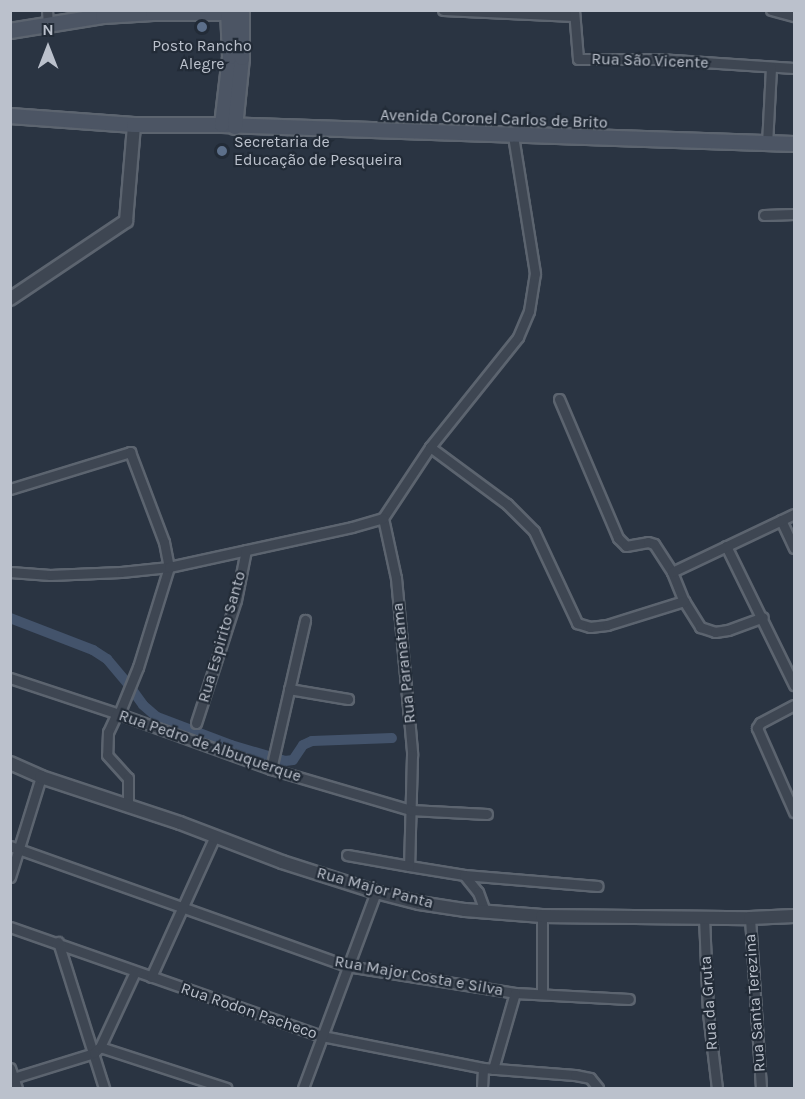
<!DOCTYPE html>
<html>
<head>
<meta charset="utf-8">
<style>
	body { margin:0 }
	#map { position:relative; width:805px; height:1099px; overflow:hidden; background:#2a3442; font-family:Karla,sans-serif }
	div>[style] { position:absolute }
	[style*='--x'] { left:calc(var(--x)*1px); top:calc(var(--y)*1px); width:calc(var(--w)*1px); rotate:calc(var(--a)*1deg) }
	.canal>* { height:10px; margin:-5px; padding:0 5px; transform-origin:5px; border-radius:5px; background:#43536b }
	.roads { filter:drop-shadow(2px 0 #5c646f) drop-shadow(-2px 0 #5c646f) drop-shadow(0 2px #5c646f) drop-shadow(0 -2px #5c646f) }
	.minor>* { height:9px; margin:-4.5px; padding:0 4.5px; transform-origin:4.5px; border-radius:4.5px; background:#3e4652 }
	.tertiary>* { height:12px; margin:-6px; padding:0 6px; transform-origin:6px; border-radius:6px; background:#3e4652 }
	.secondary>* { height:14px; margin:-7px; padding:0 7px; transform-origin:7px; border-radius:7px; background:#4c5564 }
	.dots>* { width:16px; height:16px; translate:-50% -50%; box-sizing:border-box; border:3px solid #222b37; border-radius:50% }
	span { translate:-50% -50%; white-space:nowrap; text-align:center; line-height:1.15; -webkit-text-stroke:4.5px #222b37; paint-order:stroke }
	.poi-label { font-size:16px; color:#bbc1cc }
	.left { translate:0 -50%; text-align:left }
	.street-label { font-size:16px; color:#bbc1cc }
	.frame { position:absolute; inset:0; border:12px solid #bbc1cc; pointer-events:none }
	.north { position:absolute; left:18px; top:18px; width:60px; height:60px; -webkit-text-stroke:4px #222b37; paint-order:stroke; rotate:0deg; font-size:16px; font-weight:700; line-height:24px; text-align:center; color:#bbc1cc }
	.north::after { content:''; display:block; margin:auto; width:21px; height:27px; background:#bbc1cc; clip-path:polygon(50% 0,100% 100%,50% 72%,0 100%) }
</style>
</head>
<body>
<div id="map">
	<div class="canal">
		<i style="--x:10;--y:618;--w:89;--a:21.1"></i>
		<i style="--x:93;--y:650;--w:17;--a:33"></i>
		<i style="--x:107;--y:659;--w:34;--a:50"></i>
		<i style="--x:133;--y:691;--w:17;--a:54"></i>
		<i style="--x:143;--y:705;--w:18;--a:41"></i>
		<i style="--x:157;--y:717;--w:79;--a:20.7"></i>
		<i style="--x:231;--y:745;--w:56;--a:16.5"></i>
		<i style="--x:285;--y:761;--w:8;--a:-7"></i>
		<i style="--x:293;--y:760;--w:18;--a:-56"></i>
		<i style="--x:303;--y:745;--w:10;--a:-24"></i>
		<i style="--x:312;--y:741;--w:80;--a:-2.1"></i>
	</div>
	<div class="roads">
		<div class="minor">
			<i style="--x:47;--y:10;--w:14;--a:86"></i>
			<i style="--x:443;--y:10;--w:131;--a:2.6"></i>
			<i style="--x:574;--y:10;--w:49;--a:85.3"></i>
			<i style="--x:578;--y:59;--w:80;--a:0"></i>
			<i style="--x:658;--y:59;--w:136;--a:3.8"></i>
			<i style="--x:771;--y:10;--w:24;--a:15"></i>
			<i style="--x:767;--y:144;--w:77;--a:-87"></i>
			<i style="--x:764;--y:215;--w:30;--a:-2"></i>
			<i style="--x:559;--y:399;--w:151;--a:67"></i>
			<i style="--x:618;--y:538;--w:11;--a:45"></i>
			<i style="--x:626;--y:546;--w:22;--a:-10"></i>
			<i style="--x:648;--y:542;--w:6;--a:18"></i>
			<i style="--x:654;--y:544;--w:33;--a:57"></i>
			<i style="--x:672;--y:572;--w:31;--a:68"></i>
			<i style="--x:684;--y:601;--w:31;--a:58"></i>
			<i style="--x:700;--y:627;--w:16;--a:18"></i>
			<i style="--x:715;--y:632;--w:13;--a:-9"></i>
			<i style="--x:728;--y:630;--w:37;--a:-20"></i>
			<i style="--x:430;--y:447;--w:96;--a:36.5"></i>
			<i style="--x:507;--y:504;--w:38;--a:45"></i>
			<i style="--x:534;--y:531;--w:102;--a:64.9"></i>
			<i style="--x:577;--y:623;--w:14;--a:17"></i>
			<i style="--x:590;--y:627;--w:17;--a:-7"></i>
			<i style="--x:607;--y:625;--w:81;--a:-17.3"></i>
			<i style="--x:10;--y:489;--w:126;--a:-17.1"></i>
			<i style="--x:130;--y:452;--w:96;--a:69.3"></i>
			<i style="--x:164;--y:542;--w:25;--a:79"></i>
			<i style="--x:169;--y:567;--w:105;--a:107.2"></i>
			<i style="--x:138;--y:667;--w:51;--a:112"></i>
			<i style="--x:383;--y:518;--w:61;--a:77.8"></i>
			<i style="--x:396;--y:578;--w:140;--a:84.7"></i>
			<i style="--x:409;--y:717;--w:38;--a:85"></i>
			<i style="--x:412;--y:755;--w:111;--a:91.5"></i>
			<i style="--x:409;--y:866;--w:56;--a:9.3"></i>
			<i style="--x:464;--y:875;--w:22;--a:51"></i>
			<i style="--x:478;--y:892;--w:20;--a:70"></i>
			<i style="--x:383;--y:518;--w:85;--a:-56.5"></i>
			<i style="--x:430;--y:447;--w:141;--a:-51.3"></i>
			<i style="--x:518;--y:337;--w:28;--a:-67"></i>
			<i style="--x:529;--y:311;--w:38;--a:-81"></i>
			<i style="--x:535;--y:273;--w:140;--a:-99.1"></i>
			<i style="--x:781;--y:520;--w:31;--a:65"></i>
			<i style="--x:726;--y:546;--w:155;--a:63.9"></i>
			<i style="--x:10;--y:572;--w:40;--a:4.3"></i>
			<i style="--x:50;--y:575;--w:71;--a:-2.4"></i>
			<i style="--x:121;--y:572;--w:48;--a:-5.9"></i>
			<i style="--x:169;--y:567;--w:187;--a:-12.3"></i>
			<i style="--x:352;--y:527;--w:32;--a:-16"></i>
			<i style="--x:672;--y:572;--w:135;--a:-25.4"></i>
			<i style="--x:10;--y:678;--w:115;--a:18.3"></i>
			<i style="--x:119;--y:714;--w:162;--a:19.9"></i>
			<i style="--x:271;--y:769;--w:145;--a:16.4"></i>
			<i style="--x:410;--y:810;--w:77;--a:3"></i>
			<i style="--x:289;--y:689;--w:60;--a:9.6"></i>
			<i style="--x:794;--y:705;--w:38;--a:152"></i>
			<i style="--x:760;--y:723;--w:6;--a:121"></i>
			<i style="--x:757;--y:728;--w:92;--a:66.2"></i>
			<i style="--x:117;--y:713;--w:21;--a:115"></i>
			<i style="--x:108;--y:732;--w:23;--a:92"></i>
			<i style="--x:107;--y:755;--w:31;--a:48"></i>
			<i style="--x:128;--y:778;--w:26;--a:90"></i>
			<i style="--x:196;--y:723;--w:129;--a:-72"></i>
			<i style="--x:236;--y:600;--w:51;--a:-78.7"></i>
			<i style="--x:271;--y:769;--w:153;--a:-77.1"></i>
			<i style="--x:10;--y:846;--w:358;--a:19.6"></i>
			<i style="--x:347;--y:966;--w:170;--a:9.1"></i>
			<i style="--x:515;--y:993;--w:114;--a:3"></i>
			<i style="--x:347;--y:855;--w:63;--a:10.1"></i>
			<i style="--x:464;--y:875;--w:134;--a:4.7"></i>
			<i style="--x:10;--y:877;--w:105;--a:-72.8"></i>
			<i style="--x:542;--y:916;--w:77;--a:90"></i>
			<i style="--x:704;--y:917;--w:96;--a:87.6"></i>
			<i style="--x:708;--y:1013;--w:76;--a:83.2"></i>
			<i style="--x:750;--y:918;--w:170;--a:86.3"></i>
			<i style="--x:10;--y:927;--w:330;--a:19.3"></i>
			<i style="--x:322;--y:1036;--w:164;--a:11.2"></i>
			<i style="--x:483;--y:1068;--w:92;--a:4.4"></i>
			<i style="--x:575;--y:1075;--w:15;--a:11"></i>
			<i style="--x:590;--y:1078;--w:13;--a:51"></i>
			<i style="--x:58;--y:942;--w:153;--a:72.5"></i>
			<i style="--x:151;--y:977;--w:155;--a:-65.6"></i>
			<i style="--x:100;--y:1047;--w:133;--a:18"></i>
			<i style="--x:10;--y:1068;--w:21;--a:71"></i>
			<i style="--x:493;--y:1069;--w:79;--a:-73.9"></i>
			<i style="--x:10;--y:1079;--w:88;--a:-17.2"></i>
			<i style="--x:94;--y:1053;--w:8;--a:-45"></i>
			<i style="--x:100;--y:1047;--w:83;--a:-65"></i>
			<i style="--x:303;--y:1088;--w:209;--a:-69.6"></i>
			<i style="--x:482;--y:1088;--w:20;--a:-87"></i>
		</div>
		<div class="tertiary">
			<i style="--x:10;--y:299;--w:140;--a:-33.9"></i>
			<i style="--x:126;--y:221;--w:96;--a:-85.2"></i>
			<i style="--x:10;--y:763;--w:34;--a:24"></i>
			<i style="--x:41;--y:777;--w:146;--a:18.3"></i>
			<i style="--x:180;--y:823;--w:109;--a:20.9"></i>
			<i style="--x:282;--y:862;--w:99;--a:17.7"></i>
			<i style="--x:376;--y:892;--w:44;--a:14.3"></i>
			<i style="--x:419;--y:903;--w:47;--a:8.7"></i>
			<i style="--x:465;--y:910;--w:77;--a:4.5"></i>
			<i style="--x:542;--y:916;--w:208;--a:0.6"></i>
			<i style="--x:750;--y:918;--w:44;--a:-2.6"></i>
		</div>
		<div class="secondary">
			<i style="--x:10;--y:31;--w:94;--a:-9.2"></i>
			<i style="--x:103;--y:16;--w:50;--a:-3.4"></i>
			<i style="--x:153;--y:13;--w:89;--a:0"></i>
			<i style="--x:10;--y:116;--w:124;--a:4.2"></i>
			<i style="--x:134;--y:125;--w:88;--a:0"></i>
			<i style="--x:222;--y:125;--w:572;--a:1.9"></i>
			<i style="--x:222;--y:125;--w:68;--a:-83.3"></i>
			<i style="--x:230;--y:57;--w:47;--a:-92.4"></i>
			<i style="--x:235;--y:127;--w:69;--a:-84.2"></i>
			<i style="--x:242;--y:58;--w:48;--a:-90"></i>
		</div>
	</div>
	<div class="dots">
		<i style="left:202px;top:27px;background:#5c6f8a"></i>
		<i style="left:222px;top:151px;background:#5c6f8a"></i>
	</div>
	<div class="poi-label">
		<span style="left:202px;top:55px">Posto Rancho<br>Alegre</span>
		<span class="left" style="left:234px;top:151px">Secretaria de<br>Educação de Pesqueira</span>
	</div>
	<div class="street-label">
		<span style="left:650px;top:61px;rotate:2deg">Rua São Vicente</span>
		<span style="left:494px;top:119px;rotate:2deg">Avenida Coronel Carlos de Brito</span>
		<span style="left:222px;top:637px;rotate:-74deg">Rua Espirito Santo</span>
		<span style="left:404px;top:663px;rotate:-96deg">Rua Paranatama</span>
		<span style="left:210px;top:746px;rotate:19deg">Rua Pedro de Albuquerque</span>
		<span style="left:375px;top:888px;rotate:15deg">Rua Major Panta</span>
		<span style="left:419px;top:976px;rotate:10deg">Rua Major Costa e Silva</span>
		<span style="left:709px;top:1003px;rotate:-94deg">Rua da Gruta</span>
		<span style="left:755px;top:1003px;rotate:-94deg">Rua Santa Terezina</span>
		<span style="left:249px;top:1011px;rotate:19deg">Rua Rodon Pacheco</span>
	</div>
	<div class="frame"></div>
	<div class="north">N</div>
</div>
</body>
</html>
